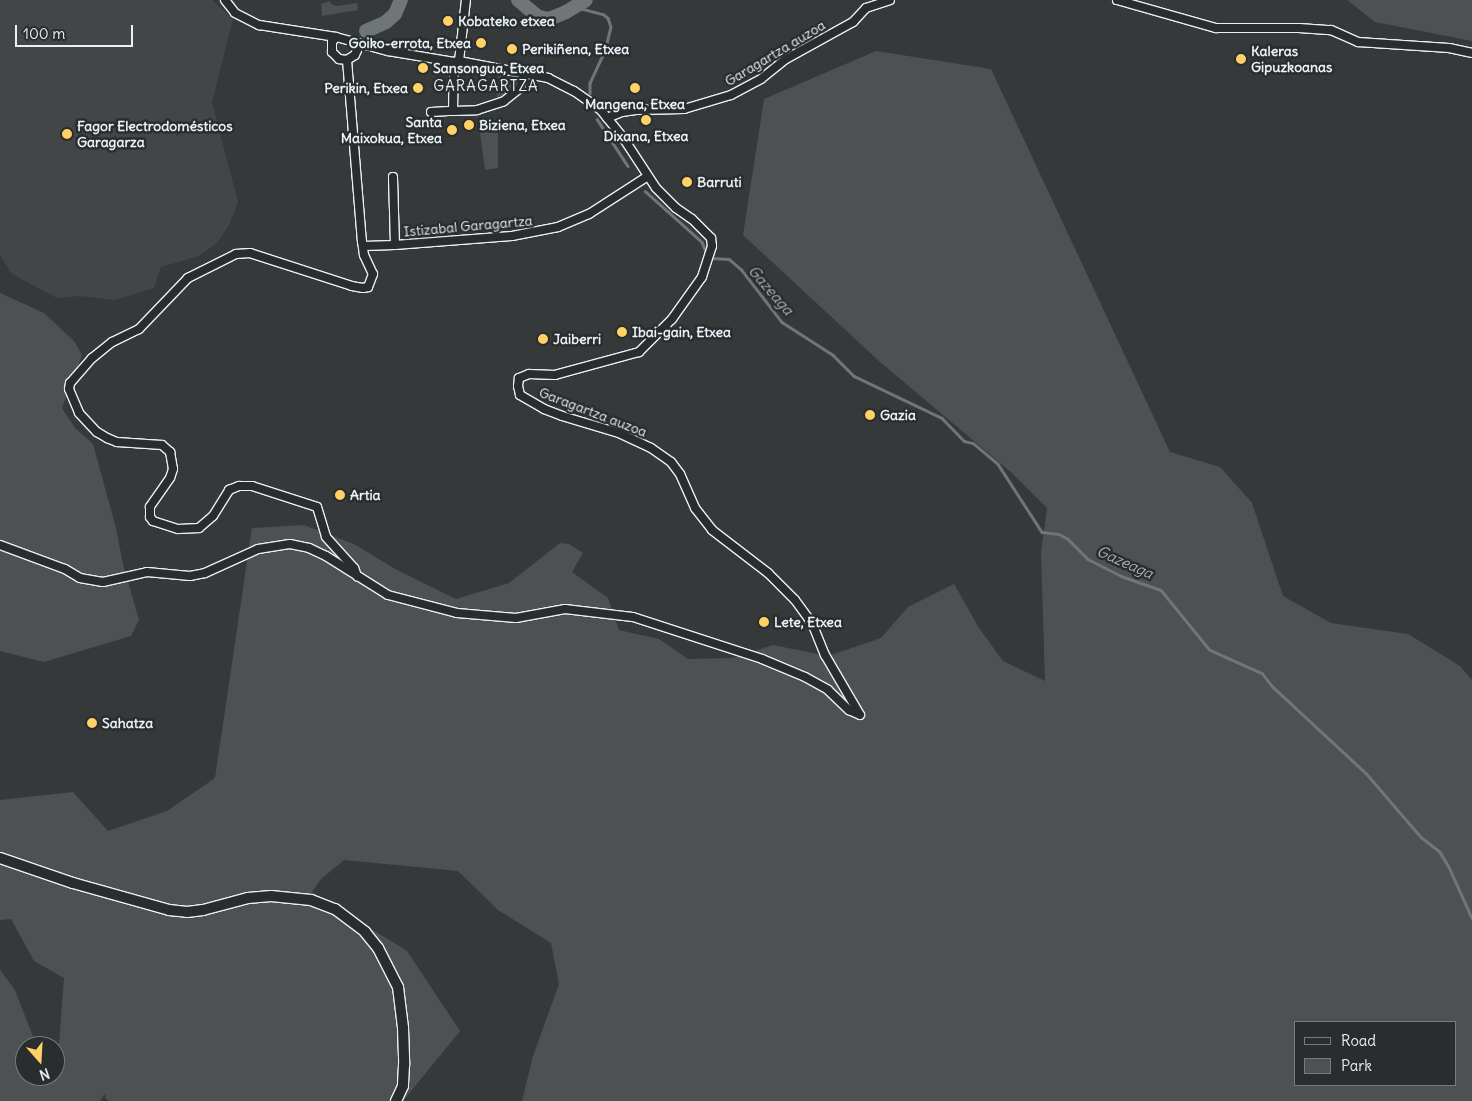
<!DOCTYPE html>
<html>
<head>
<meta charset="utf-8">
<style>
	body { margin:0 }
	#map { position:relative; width:1472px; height:1101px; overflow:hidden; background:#35393a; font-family:Delius,sans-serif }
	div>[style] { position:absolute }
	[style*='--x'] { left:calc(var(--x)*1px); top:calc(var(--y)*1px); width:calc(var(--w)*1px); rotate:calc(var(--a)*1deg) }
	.built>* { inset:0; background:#424647 }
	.green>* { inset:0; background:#4d5152 }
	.stream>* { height:2.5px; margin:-1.25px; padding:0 1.25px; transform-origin:1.25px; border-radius:1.25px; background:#707579 }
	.river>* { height:14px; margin:-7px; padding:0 7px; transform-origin:7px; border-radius:7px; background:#707579 }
	.roads { filter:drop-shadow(1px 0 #e8f1f8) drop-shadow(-1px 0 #e8f1f8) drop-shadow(0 1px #e8f1f8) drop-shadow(0 -1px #e8f1f8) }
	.street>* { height:8px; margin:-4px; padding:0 4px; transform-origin:4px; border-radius:4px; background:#2a2d2e }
	.secondary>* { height:10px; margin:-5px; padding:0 5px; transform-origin:5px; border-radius:5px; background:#2a2d2e }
	.dots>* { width:14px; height:14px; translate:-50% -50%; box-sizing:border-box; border:2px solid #2a2d2e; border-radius:50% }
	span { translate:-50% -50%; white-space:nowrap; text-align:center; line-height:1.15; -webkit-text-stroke:5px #2a2d2e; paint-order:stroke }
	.poi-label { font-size:14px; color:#e8f1f8; font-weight:700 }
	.left { translate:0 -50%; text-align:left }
	.right { translate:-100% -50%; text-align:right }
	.street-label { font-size:14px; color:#e8f1f8 }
	.neighbourhood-label { font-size:15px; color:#e8f1f8; letter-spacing:1px }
	.water-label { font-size:15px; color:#acb3b8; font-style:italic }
	.legend { position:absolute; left:1294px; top:1021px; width:162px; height:65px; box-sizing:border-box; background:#2a2d2e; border:1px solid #767b7f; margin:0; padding:6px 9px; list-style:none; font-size:15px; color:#e8f1f8 }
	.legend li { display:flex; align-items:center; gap:10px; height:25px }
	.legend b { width:25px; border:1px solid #767b7f }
	.north { position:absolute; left:15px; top:1036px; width:50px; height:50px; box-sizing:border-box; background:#2a2d2e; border:1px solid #767b7f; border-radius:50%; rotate:161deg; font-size:14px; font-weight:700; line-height:20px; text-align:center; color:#e8f1f8 }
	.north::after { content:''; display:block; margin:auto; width:18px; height:22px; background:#ffd166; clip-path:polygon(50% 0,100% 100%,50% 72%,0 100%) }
	.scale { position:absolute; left:15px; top:25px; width:118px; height:22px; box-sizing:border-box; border:2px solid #e8f1f8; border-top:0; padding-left:6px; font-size:15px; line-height:18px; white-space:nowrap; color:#e8f1f8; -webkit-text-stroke:4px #2a2d2e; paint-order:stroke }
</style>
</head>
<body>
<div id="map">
	<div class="built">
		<i style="clip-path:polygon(0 0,212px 0,233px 19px,212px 103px,238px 202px,229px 225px,217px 243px,199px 256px,161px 267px,154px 288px,115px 300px,80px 296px,57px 298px,12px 274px,0 255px)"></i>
	</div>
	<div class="green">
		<i style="clip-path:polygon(1347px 0,1472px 0,1472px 41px,1375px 22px)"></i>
		<i style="clip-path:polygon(330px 1px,332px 5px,338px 6px,357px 3px,358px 10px,322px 16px,321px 4px)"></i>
		<i style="clip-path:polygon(evenodd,876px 51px,991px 69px,1170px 452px,1220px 467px,1252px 503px,1283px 596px,1331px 623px,1408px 634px,1460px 666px,1472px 680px,1472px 1101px,522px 1101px,533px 1056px,559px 984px,551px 943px,498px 910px,458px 871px,344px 860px,321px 879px,312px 892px,407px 951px,460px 1031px,403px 1101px,110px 1101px,106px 1099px,105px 1094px,100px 1101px,0 1101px,0 970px,15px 990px,34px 1039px,59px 1044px,64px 978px,34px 961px,11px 919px,0 920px,0 800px,73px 792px,108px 831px,167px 811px,215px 778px,252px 528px,304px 525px,354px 544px,397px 570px,456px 599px,509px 583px,560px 543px,569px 544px,583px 553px,572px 572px,608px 598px,619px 630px,659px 639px,688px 659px,733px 658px,773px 645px,828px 656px,881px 638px,908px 607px,954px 584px,979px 628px,1003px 661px,1045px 681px,1041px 553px,1047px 508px,1012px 473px,879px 361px,743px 235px,764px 99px,876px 51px,1296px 1022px,1456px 1022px,1456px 1085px,1296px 1085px,1296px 1022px,876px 51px,25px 1046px,55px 1046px,55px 1076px,25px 1076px,25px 1046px)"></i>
		<i style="clip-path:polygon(498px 76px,513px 78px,512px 90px,497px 98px)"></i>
		<i style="clip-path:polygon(498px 127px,498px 168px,485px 170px,480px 133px)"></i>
		<i style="clip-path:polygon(0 293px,44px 313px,75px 342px,82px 355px,62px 408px,75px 428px,93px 444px,116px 528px,123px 564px,139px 620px,131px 636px,44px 662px,0 651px)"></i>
	</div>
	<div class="stream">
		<i style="--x:576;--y:7;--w:28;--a:15"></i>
		<i style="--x:603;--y:14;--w:6;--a:39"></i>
		<i style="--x:608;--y:18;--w:9;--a:72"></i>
		<i style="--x:611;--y:27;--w:25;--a:104"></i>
		<i style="--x:605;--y:51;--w:35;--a:115"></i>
		<i style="--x:590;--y:83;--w:10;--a:90"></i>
		<i style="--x:597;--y:119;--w:56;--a:56.6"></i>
		<i style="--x:645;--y:191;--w:76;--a:41.8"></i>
		<i style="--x:702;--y:242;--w:11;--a:68"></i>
		<i style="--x:711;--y:258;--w:18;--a:3"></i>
		<i style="--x:729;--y:259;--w:16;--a:40"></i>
		<i style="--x:741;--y:269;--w:67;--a:52.3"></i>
		<i style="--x:782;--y:322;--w:61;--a:32.9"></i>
		<i style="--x:833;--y:355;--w:30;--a:45"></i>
		<i style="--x:854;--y:376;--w:98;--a:25.5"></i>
		<i style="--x:942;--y:418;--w:32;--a:46"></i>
		<i style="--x:964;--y:441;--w:9;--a:13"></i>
		<i style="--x:973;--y:443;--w:33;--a:40"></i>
		<i style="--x:998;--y:464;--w:81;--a:57.1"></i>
		<i style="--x:1042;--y:532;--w:17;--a:7"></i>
		<i style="--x:1059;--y:534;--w:10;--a:29"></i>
		<i style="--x:1068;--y:539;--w:28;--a:45"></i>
		<i style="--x:1088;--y:559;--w:37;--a:27"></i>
		<i style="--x:1121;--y:576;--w:42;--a:19.3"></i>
		<i style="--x:1161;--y:590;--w:77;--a:50.8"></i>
		<i style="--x:1210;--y:650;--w:57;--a:23.9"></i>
		<i style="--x:1262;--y:673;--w:18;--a:52"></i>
		<i style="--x:1273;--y:687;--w:127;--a:42.8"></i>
		<i style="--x:1366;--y:773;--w:84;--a:49.3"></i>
		<i style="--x:1421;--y:837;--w:24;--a:38"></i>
		<i style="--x:1440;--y:852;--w:17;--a:59"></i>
		<i style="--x:1449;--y:867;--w:56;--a:65.7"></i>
	</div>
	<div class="river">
		<i style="--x:518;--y:0;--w:26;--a:40"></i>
		<i style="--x:538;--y:17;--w:11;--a:10"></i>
		<i style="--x:549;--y:19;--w:18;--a:-22"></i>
		<i style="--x:566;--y:12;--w:23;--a:-31"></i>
		<i style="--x:366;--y:31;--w:22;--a:-24"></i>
		<i style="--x:386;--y:22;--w:12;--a:-42"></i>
		<i style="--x:395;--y:14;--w:15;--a:-67"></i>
	</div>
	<div class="roads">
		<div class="street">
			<i style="--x:225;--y:0;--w:16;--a:52"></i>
			<i style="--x:235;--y:13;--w:27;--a:27"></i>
			<i style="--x:259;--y:25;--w:78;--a:8.9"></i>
			<i style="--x:336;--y:37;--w:54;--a:15.1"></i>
			<i style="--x:388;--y:51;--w:67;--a:9.5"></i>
			<i style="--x:454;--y:62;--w:5;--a:-11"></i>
			<i style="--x:459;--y:61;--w:91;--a:10.8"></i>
			<i style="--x:548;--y:78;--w:29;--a:27"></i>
			<i style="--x:574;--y:91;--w:32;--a:35"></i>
			<i style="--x:600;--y:109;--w:35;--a:51"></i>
			<i style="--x:622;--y:136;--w:62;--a:56.8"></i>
			<i style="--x:656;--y:188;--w:28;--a:45"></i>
			<i style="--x:676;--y:208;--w:19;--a:35"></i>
			<i style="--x:692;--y:219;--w:27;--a:45"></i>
			<i style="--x:711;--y:238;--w:8;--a:83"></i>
			<i style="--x:712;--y:246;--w:33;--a:108"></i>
			<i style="--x:702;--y:277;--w:52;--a:125.5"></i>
			<i style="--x:672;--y:319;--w:47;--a:135"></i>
			<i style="--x:639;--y:352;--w:87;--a:164.7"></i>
			<i style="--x:555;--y:375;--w:26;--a:-178"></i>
			<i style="--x:529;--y:374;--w:11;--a:158"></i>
			<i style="--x:519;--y:378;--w:8;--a:97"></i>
			<i style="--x:518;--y:386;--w:9;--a:77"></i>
			<i style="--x:520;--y:395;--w:28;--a:30"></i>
			<i style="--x:544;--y:409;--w:19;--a:21"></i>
			<i style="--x:562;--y:416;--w:59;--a:16.6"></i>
			<i style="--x:619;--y:433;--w:35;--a:25"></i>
			<i style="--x:651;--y:448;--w:24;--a:35"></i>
			<i style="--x:671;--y:462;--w:15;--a:53"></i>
			<i style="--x:680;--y:474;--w:37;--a:66"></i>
			<i style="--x:695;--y:508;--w:28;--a:52"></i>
			<i style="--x:712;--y:530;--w:71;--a:37.5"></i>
			<i style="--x:768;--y:573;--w:38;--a:45"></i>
			<i style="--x:795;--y:600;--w:29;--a:54"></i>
			<i style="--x:812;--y:623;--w:35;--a:68"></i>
			<i style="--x:825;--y:655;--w:69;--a:59.7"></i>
			<i style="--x:1117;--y:0;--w:103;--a:15.8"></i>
			<i style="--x:1216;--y:28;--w:83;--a:0"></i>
			<i style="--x:1299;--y:28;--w:32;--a:4"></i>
			<i style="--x:1331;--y:30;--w:30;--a:24"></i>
			<i style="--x:1358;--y:42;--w:91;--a:3.8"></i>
			<i style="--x:1449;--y:48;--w:24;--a:12"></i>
			<i style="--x:336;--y:37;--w:6;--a:129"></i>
			<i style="--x:332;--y:42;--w:10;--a:90"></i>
			<i style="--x:332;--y:52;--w:10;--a:45"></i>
			<i style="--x:339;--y:59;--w:8;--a:7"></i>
			<i style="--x:347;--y:60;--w:9;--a:-32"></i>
			<i style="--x:355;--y:55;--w:5;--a:-68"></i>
			<i style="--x:357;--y:50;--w:9;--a:-103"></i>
			<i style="--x:347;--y:60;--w:182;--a:85.3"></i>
			<i style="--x:362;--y:241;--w:14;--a:82"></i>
			<i style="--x:364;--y:255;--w:21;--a:65"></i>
			<i style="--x:373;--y:274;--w:14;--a:111"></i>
			<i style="--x:368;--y:287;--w:5;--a:169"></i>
			<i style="--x:363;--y:288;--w:11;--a:-170"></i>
			<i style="--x:352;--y:286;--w:107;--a:-162.1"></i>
			<i style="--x:250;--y:253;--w:14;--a:176"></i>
			<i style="--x:236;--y:254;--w:54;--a:153.4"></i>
			<i style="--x:188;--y:278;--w:71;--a:133.9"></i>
			<i style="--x:139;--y:329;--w:30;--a:154"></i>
			<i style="--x:112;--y:342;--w:26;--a:141"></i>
			<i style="--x:92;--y:358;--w:33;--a:131"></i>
			<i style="--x:70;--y:383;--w:6;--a:99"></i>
			<i style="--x:69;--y:389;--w:26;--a:67"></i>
			<i style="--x:79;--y:413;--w:26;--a:47"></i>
			<i style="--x:97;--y:432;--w:12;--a:31"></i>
			<i style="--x:107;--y:438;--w:11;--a:22"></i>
			<i style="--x:117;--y:442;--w:45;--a:3.8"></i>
			<i style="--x:162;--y:445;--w:11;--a:41"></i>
			<i style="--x:170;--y:452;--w:17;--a:80"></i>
			<i style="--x:173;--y:469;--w:9;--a:108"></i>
			<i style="--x:170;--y:478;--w:35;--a:125"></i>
			<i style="--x:150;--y:507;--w:10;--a:90"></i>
			<i style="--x:150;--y:517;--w:5;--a:53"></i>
			<i style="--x:153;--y:521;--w:26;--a:18"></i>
			<i style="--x:178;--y:529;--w:21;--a:-3"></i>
			<i style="--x:199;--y:528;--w:18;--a:-41"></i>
			<i style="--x:213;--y:516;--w:31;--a:-58"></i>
			<i style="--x:229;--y:490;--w:11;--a:-22"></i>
			<i style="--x:239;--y:486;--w:13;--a:0"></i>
			<i style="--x:252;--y:486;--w:68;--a:17.9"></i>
			<i style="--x:317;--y:507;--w:31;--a:73"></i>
			<i style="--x:326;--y:537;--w:42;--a:47.9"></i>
			<i style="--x:354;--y:568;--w:9;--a:69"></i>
			<i style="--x:459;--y:61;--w:61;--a:-83.5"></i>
			<i style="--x:454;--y:62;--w:49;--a:91.2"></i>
			<i style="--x:453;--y:111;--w:24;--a:-2"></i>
			<i style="--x:477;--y:110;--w:28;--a:-18"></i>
			<i style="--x:504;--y:101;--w:21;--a:-39"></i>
			<i style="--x:520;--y:88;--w:16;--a:-75"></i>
			<i style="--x:431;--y:112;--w:22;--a:-3"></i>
			<i style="--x:607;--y:118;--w:16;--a:-22"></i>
			<i style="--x:622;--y:112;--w:14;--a:-8"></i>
			<i style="--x:636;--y:110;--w:48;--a:-1.2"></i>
			<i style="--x:684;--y:109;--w:49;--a:-16.6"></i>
			<i style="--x:731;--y:95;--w:34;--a:-28"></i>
			<i style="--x:761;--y:79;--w:32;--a:-39"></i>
			<i style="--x:786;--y:59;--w:77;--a:-28.9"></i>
			<i style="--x:853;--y:22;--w:19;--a:-47"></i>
			<i style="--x:866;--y:8;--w:25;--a:-18"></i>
			<i style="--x:395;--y:245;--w:117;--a:-4.4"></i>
			<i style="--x:512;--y:236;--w:47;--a:-11.1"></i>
			<i style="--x:558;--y:227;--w:34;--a:-23"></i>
			<i style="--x:589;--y:214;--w:70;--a:-32.8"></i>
			<i style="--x:363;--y:246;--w:32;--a:-2"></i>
			<i style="--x:395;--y:245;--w:68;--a:-91.7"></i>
			<i style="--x:0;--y:545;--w:69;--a:20.3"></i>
			<i style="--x:65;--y:569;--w:17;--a:31"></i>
			<i style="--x:80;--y:578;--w:23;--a:10"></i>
			<i style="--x:103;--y:582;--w:45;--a:-12.8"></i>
			<i style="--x:147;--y:572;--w:43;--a:5.3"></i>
			<i style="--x:190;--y:576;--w:15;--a:-11"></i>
			<i style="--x:205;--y:573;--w:58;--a:-24.4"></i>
			<i style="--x:258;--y:549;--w:32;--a:-9"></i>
			<i style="--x:290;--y:544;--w:19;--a:12"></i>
			<i style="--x:309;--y:548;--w:19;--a:25"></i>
			<i style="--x:326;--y:556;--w:73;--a:32.2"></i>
			<i style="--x:388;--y:595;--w:71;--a:14.6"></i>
			<i style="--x:457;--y:613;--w:59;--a:4.8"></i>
			<i style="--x:516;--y:618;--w:50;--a:-10.4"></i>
			<i style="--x:565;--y:609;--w:68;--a:6.7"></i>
			<i style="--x:633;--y:617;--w:136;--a:18"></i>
			<i style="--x:762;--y:659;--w:47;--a:22.7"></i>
			<i style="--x:805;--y:677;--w:26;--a:29"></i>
			<i style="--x:828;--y:690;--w:29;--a:44"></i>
			<i style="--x:849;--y:710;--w:12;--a:24"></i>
		</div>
		<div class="secondary">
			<i style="--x:0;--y:858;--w:77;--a:18.9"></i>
			<i style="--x:73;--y:883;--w:100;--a:15.7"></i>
			<i style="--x:169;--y:910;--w:18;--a:6"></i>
			<i style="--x:187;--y:912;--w:16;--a:-7"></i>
			<i style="--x:203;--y:910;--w:47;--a:-14.9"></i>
			<i style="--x:248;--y:898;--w:23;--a:-5"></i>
			<i style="--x:271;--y:896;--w:40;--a:5.7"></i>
			<i style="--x:311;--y:900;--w:26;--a:21"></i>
			<i style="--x:335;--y:909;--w:38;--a:37"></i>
			<i style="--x:365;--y:932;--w:21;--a:51"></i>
			<i style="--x:378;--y:948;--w:44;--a:62.9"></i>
			<i style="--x:398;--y:987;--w:41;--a:83"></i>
			<i style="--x:403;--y:1028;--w:37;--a:88"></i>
			<i style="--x:404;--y:1065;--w:21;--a:93"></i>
			<i style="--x:403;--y:1086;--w:17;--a:115"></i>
		</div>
	</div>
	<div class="dots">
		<i style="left:448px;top:21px;background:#ffd166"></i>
		<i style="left:481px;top:43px;background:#ffd166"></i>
		<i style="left:512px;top:49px;background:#ffd166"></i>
		<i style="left:1241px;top:59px;background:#ffd166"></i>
		<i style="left:423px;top:68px;background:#ffd166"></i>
		<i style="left:418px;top:88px;background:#ffd166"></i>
		<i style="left:635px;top:88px;background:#ffd166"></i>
		<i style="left:646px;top:120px;background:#ffd166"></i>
		<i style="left:469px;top:125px;background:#ffd166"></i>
		<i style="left:452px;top:130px;background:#ffd166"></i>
		<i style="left:67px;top:134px;background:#ffd166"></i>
		<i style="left:687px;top:182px;background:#ffd166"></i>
		<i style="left:622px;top:332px;background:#ffd166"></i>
		<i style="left:543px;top:339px;background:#ffd166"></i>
		<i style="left:870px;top:415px;background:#ffd166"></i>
		<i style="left:340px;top:495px;background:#ffd166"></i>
		<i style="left:764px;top:622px;background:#ffd166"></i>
		<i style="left:92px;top:723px;background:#ffd166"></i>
	</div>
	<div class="poi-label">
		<span class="left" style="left:458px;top:21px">Kobateko etxea</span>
		<span class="right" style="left:471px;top:43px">Goiko-errota, Etxea</span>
		<span class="left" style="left:522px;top:49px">Perikiñena, Etxea</span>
		<span class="left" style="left:1251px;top:59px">Kaleras<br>Gipuzkoanas</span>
		<span class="left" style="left:433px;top:68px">Sansongua, Etxea</span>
		<span class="right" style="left:408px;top:88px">Perikin, Etxea</span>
		<span style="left:635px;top:104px">Mangena, Etxea</span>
		<span class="right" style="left:442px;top:130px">Santa<br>Maixokua, Etxea</span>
		<span class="left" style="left:479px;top:125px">Biziena, Etxea</span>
		<span class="left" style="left:77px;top:134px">Fagor Electrodomésticos<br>Garagarza</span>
		<span style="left:646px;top:136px">Dixana, Etxea</span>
		<span class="left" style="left:697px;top:182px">Barruti</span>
		<span class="left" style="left:632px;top:332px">Ibai-gain, Etxea</span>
		<span class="left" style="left:553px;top:339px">Jaiberri</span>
		<span class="left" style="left:880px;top:415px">Gazia</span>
		<span class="left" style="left:350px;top:495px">Artia</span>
		<span class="left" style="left:774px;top:622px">Lete, Etxea</span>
		<span class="left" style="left:102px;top:723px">Sahatza</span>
	</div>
	<div class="street-label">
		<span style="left:775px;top:53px;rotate:-31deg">Garagartza auzoa</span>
		<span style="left:468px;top:226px;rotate:-5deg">Istizabal Garagartza</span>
		<span style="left:593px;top:412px;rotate:21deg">Garagartza auzoa</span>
	</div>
	<div class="neighbourhood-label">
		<span style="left:486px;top:86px">GARAGARTZA</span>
	</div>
	<div class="water-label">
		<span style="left:771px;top:290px;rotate:49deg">Gazeaga</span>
		<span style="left:1125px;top:562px;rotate:24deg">Gazeaga</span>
	</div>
	<ul class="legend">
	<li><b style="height:6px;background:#2a2d2e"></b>Road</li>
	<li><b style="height:14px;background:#4d5152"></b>Park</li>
	</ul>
	<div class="north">N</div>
	<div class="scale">100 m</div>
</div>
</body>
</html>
